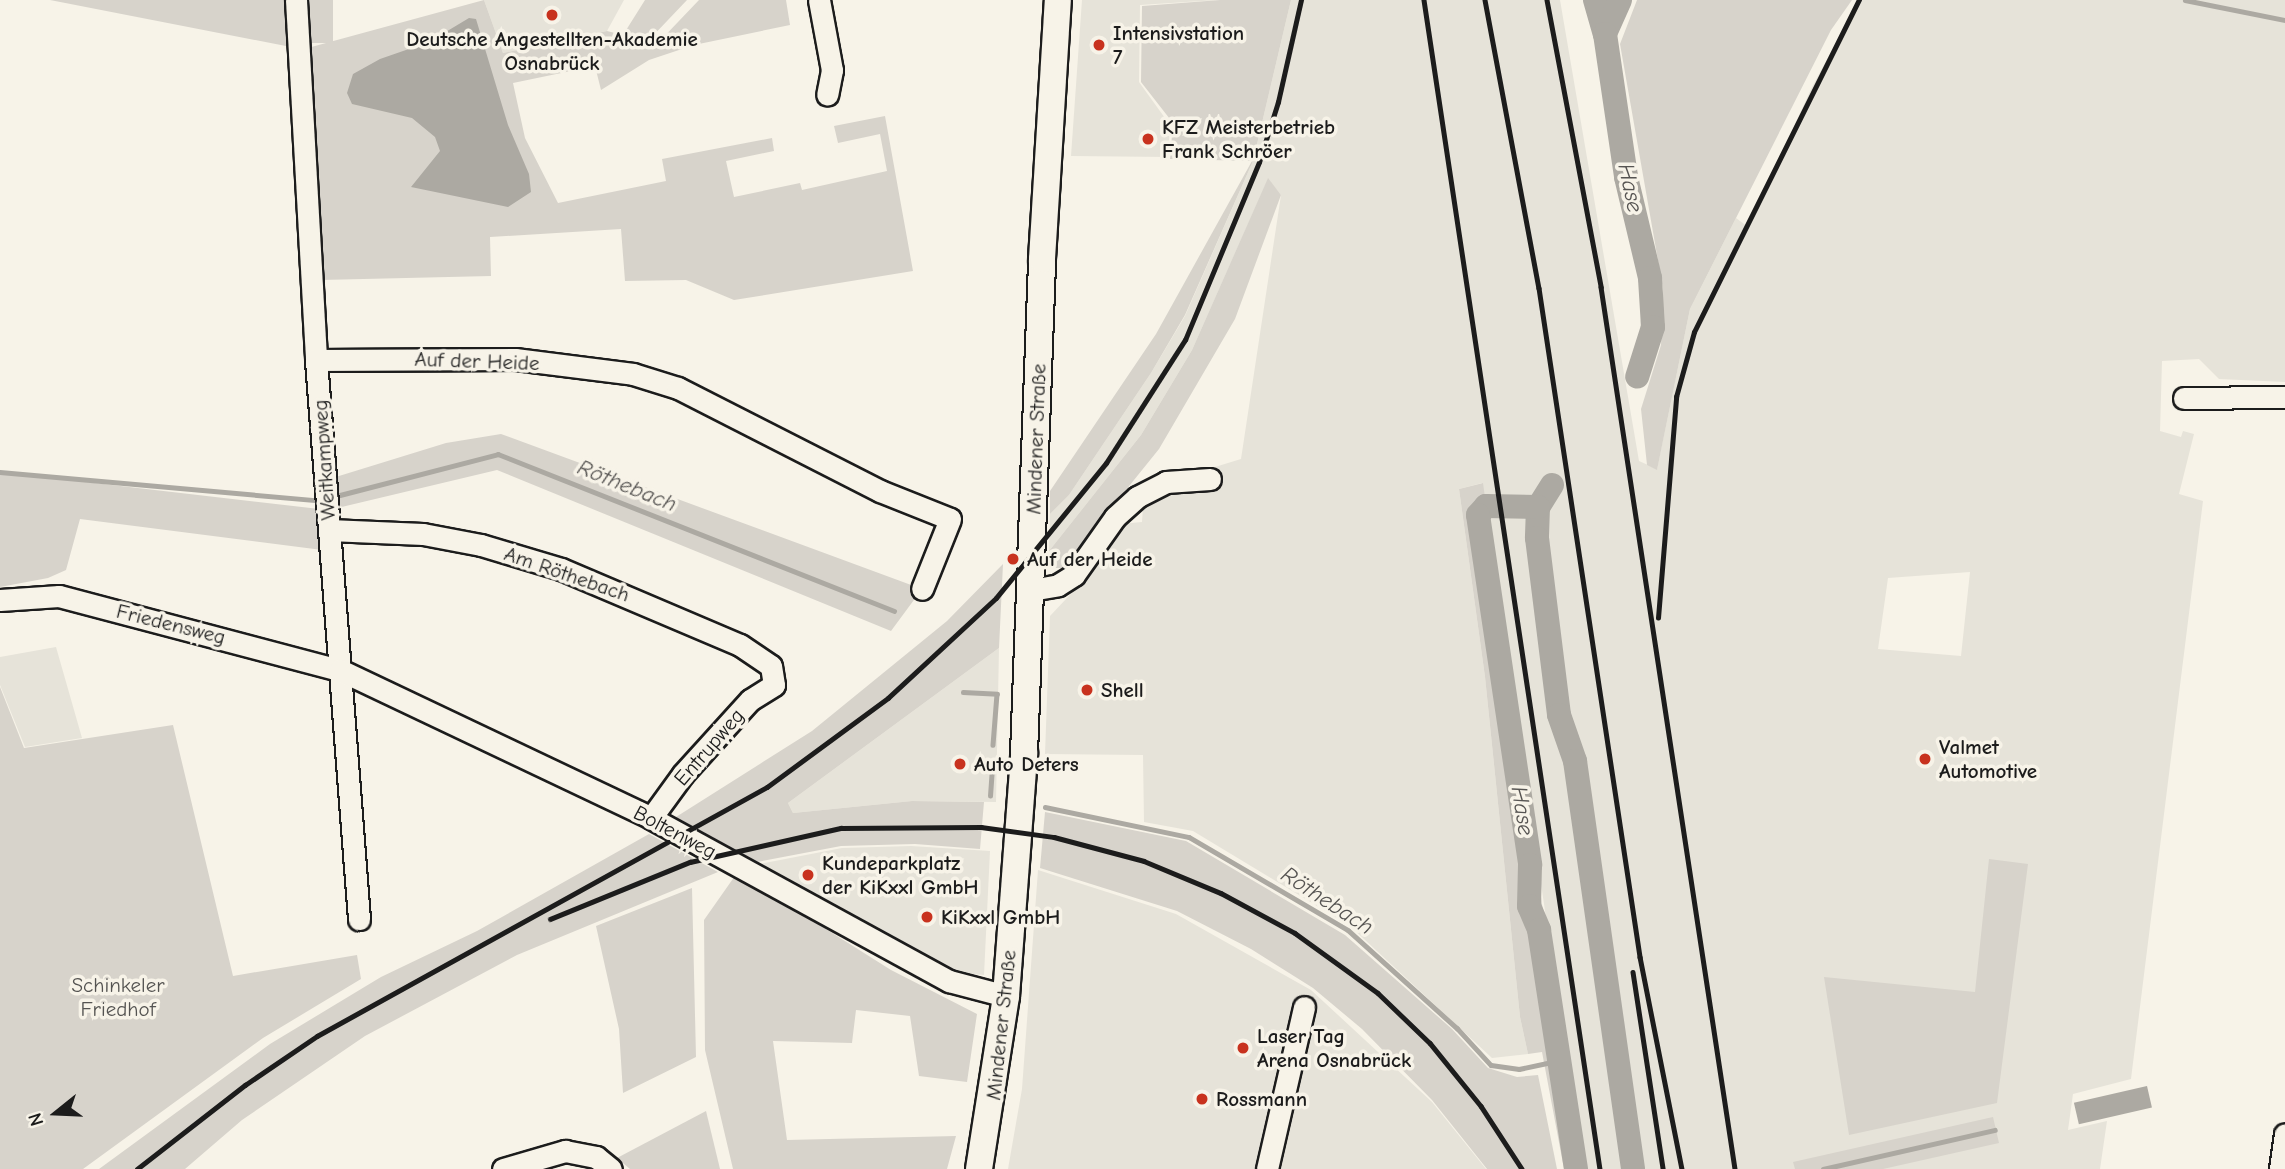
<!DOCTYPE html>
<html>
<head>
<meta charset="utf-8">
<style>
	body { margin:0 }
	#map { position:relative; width:2285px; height:1169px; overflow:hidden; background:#f7f3e8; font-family:"Comic Neue",sans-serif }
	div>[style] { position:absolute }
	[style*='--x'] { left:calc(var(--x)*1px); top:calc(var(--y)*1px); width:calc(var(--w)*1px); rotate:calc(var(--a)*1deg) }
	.built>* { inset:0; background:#e6e3d9 }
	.green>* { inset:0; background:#d7d3cb; transform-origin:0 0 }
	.water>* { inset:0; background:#aca9a2; transform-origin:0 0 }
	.stream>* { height:4.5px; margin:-2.25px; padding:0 2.25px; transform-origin:2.25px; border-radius:2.25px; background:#aca9a2 }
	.river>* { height:24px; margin:-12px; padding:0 12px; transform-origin:12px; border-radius:12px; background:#aca9a2 }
	.roads { filter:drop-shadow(2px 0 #1c1c1c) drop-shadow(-2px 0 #1c1c1c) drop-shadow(0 2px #1c1c1c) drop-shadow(0 -2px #1c1c1c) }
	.minor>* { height:21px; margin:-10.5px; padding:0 10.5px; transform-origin:10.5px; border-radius:10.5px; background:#f7f3e8 }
	.major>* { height:26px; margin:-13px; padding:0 13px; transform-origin:13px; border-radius:13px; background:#f7f3e8 }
	.rail>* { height:4.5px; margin:-2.25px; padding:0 2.25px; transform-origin:2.25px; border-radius:2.25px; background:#1c1c1c }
	.dots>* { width:19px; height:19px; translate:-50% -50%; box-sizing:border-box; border:4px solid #f7f3e8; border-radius:50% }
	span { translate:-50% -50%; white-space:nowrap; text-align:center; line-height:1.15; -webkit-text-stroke:7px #f7f3e8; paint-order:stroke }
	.poi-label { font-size:21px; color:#1c1c1c; font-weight:700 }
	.left { translate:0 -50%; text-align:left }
	.street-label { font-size:21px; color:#1c1c1c }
	.park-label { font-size:21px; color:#545351 }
	.water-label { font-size:23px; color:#565452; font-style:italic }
	.north { position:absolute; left:21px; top:1078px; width:70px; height:70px; -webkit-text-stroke:5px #f7f3e8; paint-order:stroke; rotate:252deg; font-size:19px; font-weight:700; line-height:28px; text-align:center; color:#1c1c1c }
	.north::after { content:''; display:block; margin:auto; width:24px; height:32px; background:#1c1c1c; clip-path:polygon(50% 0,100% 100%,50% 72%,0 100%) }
</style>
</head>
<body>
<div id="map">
	<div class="built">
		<i style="clip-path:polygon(484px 0,624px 0,607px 31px,503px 53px)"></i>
		<i style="clip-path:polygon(1082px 0,1217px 0,1140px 5px,1139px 82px,1170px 125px,1168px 157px,1071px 156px)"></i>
		<i style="clip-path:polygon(evenodd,1291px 0,1560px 0,1639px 461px,1657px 469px,1690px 309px,1736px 218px,1748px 227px,1812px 87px,1859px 0,2285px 0,2285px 382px,2219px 379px,2199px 359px,2162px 361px,2160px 431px,2181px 437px,2183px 431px,2194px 434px,2179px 494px,2203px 501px,2131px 1079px,2073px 1094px,2068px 1130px,2107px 1121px,2100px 1169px,1583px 1169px,1482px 483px,1459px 489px,1485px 677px,1520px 1017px,1528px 1054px,1492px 1058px,1350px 926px,1193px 831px,1144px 822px,1143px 755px,1045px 754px,1050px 616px,1082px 582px,1120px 524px,1142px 522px,1143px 507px,1137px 497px,1166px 482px,1241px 459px,1281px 195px,1268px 179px,1192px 350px,1141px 435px,1049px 551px,1050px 514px,1069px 495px,1151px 373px,1185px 316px,1253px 161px,1291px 0,1970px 572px,1961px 656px,1878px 649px,1888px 578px,1970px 572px)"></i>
		<i style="clip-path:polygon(56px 647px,82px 738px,25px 747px,0 685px,0 657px)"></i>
		<i style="clip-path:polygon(999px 648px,996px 802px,912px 801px,793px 813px,788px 803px)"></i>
		<i style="clip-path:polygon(911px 846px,990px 851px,984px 975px,959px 973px,822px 902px,759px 864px,842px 848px)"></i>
		<i style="clip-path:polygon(1038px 870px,1176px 914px,1311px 990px,1432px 1102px,1486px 1169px,1008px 1169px,1022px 1089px)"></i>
	</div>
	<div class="green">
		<i style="clip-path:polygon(50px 0,288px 0,291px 47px)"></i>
		<i style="left:308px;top:0;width:25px;height:43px"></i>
		<i style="clip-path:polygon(484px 0,503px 53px,607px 31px,623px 35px,645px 0,687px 0,648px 41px,657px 44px,699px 0,786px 0,790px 25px,694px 45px,649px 60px,601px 90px,595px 66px,513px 83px,525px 138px,558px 203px,666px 181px,662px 159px,772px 138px,774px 151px,726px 161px,734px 197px,800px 183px,802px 190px,887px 171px,880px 134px,838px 143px,834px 126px,885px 116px,913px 271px,734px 300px,686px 280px,625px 281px,621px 229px,490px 237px,491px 276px,321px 280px,304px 49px)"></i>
		<i style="clip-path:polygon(1220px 0,1291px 0,1253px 161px,1185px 315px,1151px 373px,1069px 495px,1050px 514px,1050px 491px,1156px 334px,1252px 161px,1170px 159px,1173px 123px,1141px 82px,1142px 6px)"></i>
		<i style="clip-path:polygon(1637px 0,1852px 0,1831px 30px,1690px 309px,1657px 470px,1647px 465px,1641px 409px,1661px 345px,1663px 289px,1620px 44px)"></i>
		<i style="clip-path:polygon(1268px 178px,1281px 195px,1235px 319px,1159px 449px,1063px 568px,1054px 568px,1049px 551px,1141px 435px,1192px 350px)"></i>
		<i style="clip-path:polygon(501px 434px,922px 589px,891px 631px,497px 470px,329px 510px,330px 551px,80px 519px,66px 570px,48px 578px,0 587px,0 472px,328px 510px,326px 480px,446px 443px)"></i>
		<i style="clip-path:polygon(1483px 483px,1565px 1068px,1583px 1169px,1564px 1169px,1542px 1052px,1528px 1054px,1520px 1017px,1485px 677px,1459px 489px)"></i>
		<i style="clip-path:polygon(1003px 564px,999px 648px,788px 803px,793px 813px,912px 801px,984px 802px,980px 849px,915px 844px,841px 846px,757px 862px,676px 817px,812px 731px,947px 621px)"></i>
		<i style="clip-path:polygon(0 687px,24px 748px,173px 725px,233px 976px,357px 955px,361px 979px,263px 1038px,83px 1169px,0 1169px)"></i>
		<i style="clip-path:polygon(1045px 812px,1186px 841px,1345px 935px,1452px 1029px,1488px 1068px,1517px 1077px,1538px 1075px,1557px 1169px,1487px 1169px,1432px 1100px,1362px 1029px,1313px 988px,1251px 949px,1177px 911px,1040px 868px)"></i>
		<i style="clip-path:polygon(649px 834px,718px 872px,517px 955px,365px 1036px,242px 1120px,185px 1169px,99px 1169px,270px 1044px,381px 977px,477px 931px)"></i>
		<i style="clip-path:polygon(1989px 859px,2028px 864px,1997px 1103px,1849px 1135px,1824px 977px,1975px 992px)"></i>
		<i style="clip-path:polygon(737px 873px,891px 970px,977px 1014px,967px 1082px,919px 1076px,910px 1016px,856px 1010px,852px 1043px,773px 1041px,787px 1140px,956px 1136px,947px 1169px,733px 1169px,705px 1050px,704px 920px)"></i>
		<i style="clip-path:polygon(692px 888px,696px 1057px,623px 1093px,619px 1029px,596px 926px)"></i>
		<i style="clip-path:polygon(706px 1111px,720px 1169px,630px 1169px,617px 1158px)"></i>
		<i style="clip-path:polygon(1993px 1117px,1999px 1143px,1883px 1169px,1795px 1169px,1793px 1162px)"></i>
	</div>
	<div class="water">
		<i style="clip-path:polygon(469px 18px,476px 19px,508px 125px,529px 174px,531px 192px,508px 207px,411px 187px,440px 151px,435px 137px,412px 118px,352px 104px,347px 93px,353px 74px,380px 59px,429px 42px)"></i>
		<i style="left:2147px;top:1086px;width:22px;height:75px;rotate:77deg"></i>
	</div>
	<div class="stream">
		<i style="--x:2185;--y:0;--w:102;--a:11.3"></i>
		<i style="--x:0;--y:472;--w:316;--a:5.1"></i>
		<i style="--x:340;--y:495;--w:163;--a:-14.5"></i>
		<i style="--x:498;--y:454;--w:426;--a:21.6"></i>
		<i style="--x:963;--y:692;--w:34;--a:3"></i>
		<i style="--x:997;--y:694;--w:51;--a:94.5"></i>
		<i style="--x:990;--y:796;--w:27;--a:-86"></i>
		<i style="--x:1045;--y:807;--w:147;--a:11.8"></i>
		<i style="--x:1189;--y:837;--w:184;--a:30.3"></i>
		<i style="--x:1348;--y:930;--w:147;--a:42"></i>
		<i style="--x:1457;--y:1028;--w:50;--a:47.4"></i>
		<i style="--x:1491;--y:1065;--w:28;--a:8"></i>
		<i style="--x:1519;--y:1069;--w:39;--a:-12"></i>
		<i style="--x:1823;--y:1169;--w:176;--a:-12.8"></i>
	</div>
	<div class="river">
		<i style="--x:1595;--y:0;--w:35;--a:74"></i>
		<i style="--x:1620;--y:0;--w:37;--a:114"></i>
		<i style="--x:1605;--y:34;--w:145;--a:81.6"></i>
		<i style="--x:1626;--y:177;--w:104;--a:76.6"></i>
		<i style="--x:1650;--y:278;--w:49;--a:86.5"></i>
		<i style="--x:1653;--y:327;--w:52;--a:107.7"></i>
		<i style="--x:1552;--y:485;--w:26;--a:122"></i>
		<i style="--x:1538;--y:507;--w:31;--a:92"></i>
		<i style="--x:1537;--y:538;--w:178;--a:82.9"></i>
		<i style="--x:1559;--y:715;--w:49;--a:70.8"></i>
		<i style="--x:1575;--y:761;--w:412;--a:81.9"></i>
		<i style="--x:1538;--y:507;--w:52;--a:-178.9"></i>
		<i style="--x:1486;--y:506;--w:12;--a:132"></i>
		<i style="--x:1478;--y:515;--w:354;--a:81.5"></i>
		<i style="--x:1530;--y:865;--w:41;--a:91.4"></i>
		<i style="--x:1529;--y:906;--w:26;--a:67"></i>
		<i style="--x:1539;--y:930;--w:242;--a:81.2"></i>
	</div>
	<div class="roads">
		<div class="minor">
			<i style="--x:296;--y:0;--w:361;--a:86.8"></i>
			<i style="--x:316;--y:360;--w:561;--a:85.6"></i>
			<i style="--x:819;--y:0;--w:71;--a:79.5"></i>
			<i style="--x:832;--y:70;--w:25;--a:101"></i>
			<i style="--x:316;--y:360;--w:199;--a:-0.3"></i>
			<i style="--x:515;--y:359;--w:119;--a:7.2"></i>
			<i style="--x:633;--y:374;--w:47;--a:17.3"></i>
			<i style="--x:678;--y:388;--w:227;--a:27"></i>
			<i style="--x:880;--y:491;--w:75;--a:21.8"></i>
			<i style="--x:950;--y:519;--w:75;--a:111.8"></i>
			<i style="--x:2184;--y:398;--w:101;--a:-0.6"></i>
			<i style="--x:329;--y:530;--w:94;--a:2.4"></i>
			<i style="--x:423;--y:534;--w:59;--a:10.7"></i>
			<i style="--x:481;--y:545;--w:84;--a:16.7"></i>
			<i style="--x:561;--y:569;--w:194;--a:23"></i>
			<i style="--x:740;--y:645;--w:37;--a:34"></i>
			<i style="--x:771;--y:666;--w:19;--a:81"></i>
			<i style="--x:774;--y:685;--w:28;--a:148"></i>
			<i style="--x:750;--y:700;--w:100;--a:132.2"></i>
			<i style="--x:683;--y:774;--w:54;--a:126"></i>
			<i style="--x:1031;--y:590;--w:27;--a:-10"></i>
			<i style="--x:1058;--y:585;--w:19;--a:-32"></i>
			<i style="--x:1074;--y:575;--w:71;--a:-54.7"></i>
			<i style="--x:1115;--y:517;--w:30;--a:-42"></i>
			<i style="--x:1137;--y:497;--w:33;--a:-27"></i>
			<i style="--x:1166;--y:482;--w:44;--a:-3.9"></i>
			<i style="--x:0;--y:600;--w:59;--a:-3.9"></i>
			<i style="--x:59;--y:596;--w:291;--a:14.8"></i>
			<i style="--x:340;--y:670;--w:344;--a:25.4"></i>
			<i style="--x:651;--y:818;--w:340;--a:28.7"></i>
			<i style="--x:949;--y:981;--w:59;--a:14.7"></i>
			<i style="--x:503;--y:1169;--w:65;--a:-16.2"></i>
			<i style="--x:565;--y:1151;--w:32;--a:11"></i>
			<i style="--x:596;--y:1157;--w:19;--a:39"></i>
			<i style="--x:1267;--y:1169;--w:166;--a:-77.1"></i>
			<i style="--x:2280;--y:1169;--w:35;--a:-82"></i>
		</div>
		<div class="major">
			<i style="--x:979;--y:1169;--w:175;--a:-81.1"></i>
			<i style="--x:1006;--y:996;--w:243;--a:-85.7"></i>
			<i style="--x:1024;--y:754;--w:495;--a:-87.9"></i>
			<i style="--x:1042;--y:259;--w:259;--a:-86.5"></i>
		</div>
	</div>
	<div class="rail">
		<i style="--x:1424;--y:0;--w:1182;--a:81.44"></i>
		<i style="--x:1485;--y:0;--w:293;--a:79.4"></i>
		<i style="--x:1539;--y:288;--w:677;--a:81.41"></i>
		<i style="--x:1640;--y:957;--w:216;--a:78.8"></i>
		<i style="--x:1547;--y:0;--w:292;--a:79.3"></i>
		<i style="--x:1601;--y:287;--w:892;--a:81.36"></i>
		<i style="--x:1658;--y:618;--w:222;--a:-85.3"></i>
		<i style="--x:1676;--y:397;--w:67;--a:-74.5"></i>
		<i style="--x:1694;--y:332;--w:371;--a:-63.6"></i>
		<i style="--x:550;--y:919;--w:151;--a:-22.2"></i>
		<i style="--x:690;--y:862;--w:155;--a:-12.7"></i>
		<i style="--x:841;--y:828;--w:140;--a:-0.4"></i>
		<i style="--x:981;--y:827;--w:74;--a:7.8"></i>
		<i style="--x:1054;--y:837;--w:93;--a:14.9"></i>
		<i style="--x:1144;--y:861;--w:83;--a:22.6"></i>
		<i style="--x:1221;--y:893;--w:84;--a:28.4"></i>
		<i style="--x:1295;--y:933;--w:102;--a:35.9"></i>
		<i style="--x:1378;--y:993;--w:72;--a:43.9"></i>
		<i style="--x:1430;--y:1043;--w:81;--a:51"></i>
		<i style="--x:1481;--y:1106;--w:75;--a:56.9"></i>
		<i style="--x:1633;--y:972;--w:199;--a:81.3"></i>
		<i style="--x:137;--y:1169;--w:137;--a:-37.9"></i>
		<i style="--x:245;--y:1085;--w:87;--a:-34.2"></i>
		<i style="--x:317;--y:1036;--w:514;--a:-28.96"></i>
		<i style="--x:767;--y:787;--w:150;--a:-36.3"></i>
		<i style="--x:888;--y:698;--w:147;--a:-42.8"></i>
		<i style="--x:996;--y:598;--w:174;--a:-50.8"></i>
		<i style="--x:1106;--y:463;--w:146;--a:-57.3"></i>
		<i style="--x:1185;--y:340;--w:193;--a:-67.4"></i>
		<i style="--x:1259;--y:162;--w:63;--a:-72.4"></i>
		<i style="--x:1278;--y:102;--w:105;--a:-77.3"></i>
	</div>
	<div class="dots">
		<i style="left:552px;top:15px;background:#c8321e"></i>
		<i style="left:1099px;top:45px;background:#c8321e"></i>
		<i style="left:1148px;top:139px;background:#c8321e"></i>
		<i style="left:1013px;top:559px;background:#c8321e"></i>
		<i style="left:1087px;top:690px;background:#c8321e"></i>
		<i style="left:1925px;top:759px;background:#c8321e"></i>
		<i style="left:960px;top:764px;background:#c8321e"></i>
		<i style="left:808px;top:875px;background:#c8321e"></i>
		<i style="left:927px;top:917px;background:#c8321e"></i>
		<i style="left:1243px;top:1048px;background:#c8321e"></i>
		<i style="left:1202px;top:1099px;background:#c8321e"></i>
	</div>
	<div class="poi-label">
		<span class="left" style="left:1113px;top:45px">Intensivstation<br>7</span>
		<span style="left:552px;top:51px">Deutsche Angestellten-Akademie<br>Osnabrück</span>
		<span class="left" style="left:1162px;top:139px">KFZ Meisterbetrieb<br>Frank Schröer</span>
		<span class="left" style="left:1027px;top:559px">Auf der Heide</span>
		<span class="left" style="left:1101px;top:690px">Shell</span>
		<span class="left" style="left:1939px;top:759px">Valmet<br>Automotive</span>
		<span class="left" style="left:974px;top:764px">Auto Deters</span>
		<span class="left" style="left:822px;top:875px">Kundeparkplatz<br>der KiKxxl GmbH</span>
		<span class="left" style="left:941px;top:917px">KiKxxl GmbH</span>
		<span class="left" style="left:1257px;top:1048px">Laser Tag<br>Arena Osnabrück</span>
		<span class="left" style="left:1216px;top:1099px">Rossmann</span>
	</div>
	<div class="street-label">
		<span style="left:477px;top:361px;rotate:2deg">Auf der Heide</span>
		<span style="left:1036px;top:439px;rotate:-88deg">Mindener Straße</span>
		<span style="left:324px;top:460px;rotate:-94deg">Weitkampweg</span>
		<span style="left:567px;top:574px;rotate:19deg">Am Röthebach</span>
		<span style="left:171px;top:624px;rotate:14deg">Friedensweg</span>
		<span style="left:709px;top:747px;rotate:-49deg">Entrupweg</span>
		<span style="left:675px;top:832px;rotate:28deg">Boltenweg</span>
		<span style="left:1001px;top:1025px;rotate:-84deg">Mindener Straße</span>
	</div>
	<div class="park-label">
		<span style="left:118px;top:997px">Schinkeler<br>Friedhof</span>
	</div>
	<div class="water-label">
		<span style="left:1630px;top:188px;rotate:78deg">Hase</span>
		<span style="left:627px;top:486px;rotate:22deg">Röthebach</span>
		<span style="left:1522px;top:811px;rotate:81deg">Hase</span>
		<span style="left:1327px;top:901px;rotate:33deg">Röthebach</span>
	</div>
	<div class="north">N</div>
</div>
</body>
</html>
